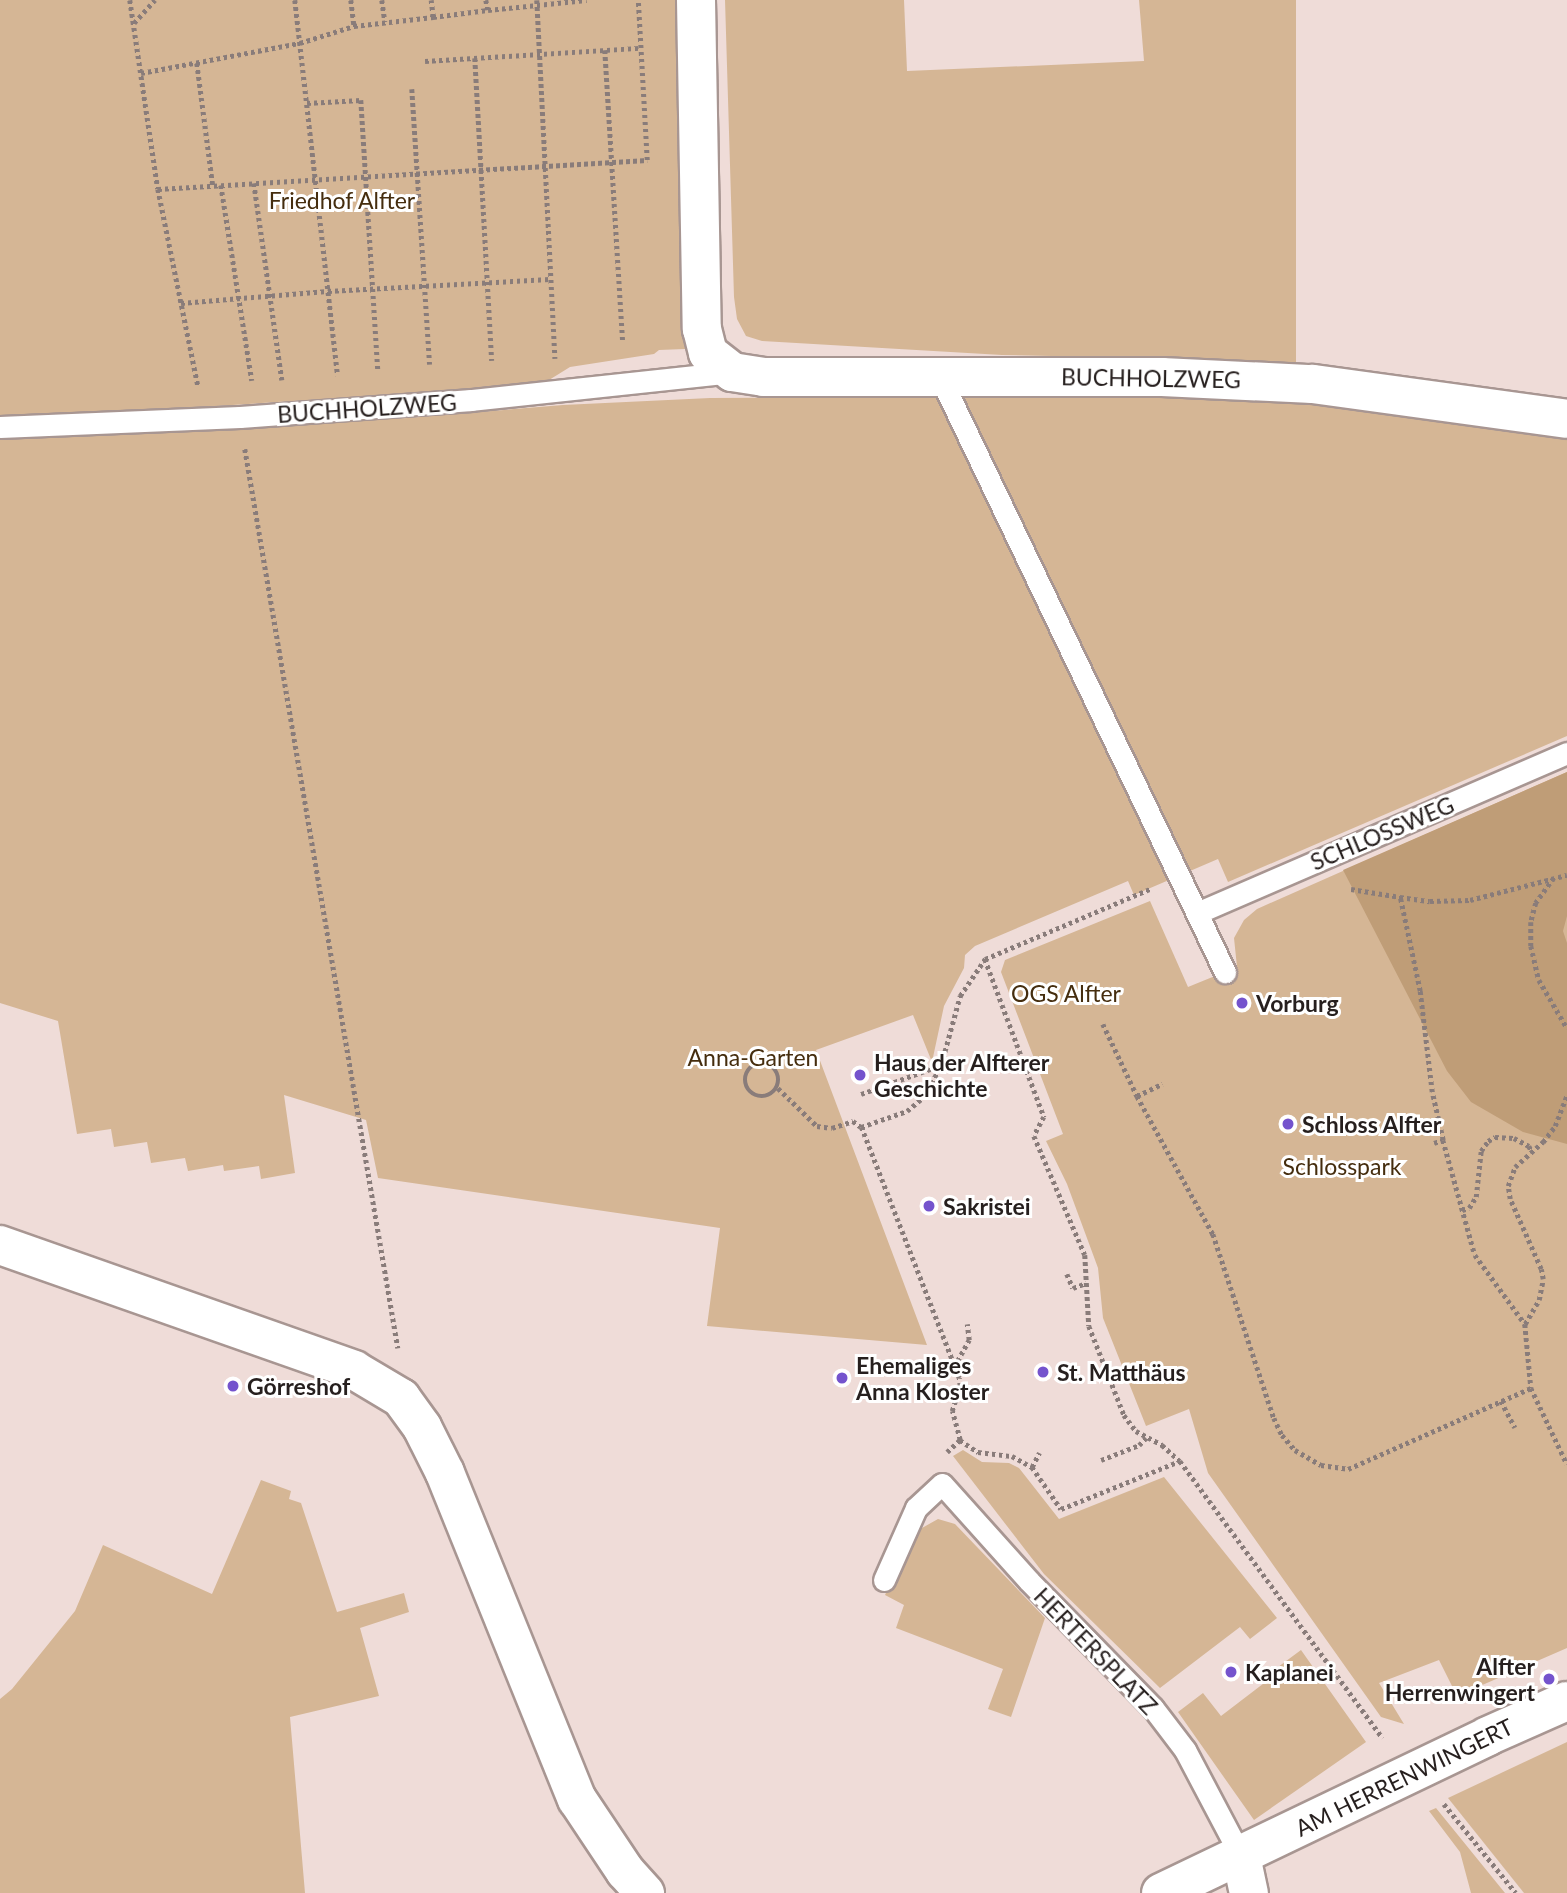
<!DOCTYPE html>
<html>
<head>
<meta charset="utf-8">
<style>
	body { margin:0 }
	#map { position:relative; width:1567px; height:1893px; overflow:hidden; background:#efdcd8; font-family:Lato,sans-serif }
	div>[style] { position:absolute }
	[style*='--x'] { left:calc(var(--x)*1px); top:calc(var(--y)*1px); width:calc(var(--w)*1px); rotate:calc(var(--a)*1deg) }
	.green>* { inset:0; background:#d5b695 }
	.forest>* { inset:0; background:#bf9d77 }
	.path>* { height:4.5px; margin-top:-2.25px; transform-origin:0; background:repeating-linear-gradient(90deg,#897c7a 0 3.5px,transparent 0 7px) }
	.path>.ring { margin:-2.25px; padding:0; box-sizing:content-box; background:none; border:4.5px solid #897c7a; border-radius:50% }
	.roads { filter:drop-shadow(2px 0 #a89692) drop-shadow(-2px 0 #a89692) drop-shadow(0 2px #a89692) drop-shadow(0 -2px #a89692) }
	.service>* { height:21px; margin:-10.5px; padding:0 10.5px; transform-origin:10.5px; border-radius:10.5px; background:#fff }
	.minor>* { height:38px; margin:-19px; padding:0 19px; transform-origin:19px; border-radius:19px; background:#fff }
	.dots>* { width:19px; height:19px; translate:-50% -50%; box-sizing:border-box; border:4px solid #fff; border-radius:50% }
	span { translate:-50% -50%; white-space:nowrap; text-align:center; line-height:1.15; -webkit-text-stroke:6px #fff; paint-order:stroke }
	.park-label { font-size:23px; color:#452d0e }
	.street-label { font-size:23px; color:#261f1e }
	.poi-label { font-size:23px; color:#261f1e; font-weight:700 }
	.left { translate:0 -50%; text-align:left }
	.right { translate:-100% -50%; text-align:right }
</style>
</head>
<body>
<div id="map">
	<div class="green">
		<i style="clip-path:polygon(0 0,680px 0,685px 349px,659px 350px,654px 354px,570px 367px,541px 385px,170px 409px,173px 430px,408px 418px,563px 405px,710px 398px,999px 397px,1155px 391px,1314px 400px,1567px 434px,1567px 736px,1228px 882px,1218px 859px,1134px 895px,1128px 881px,975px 946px,965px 955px,964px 968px,944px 1006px,932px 1062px,913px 1015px,816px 1050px,927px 1345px,707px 1326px,720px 1228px,378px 1178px,366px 1120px,284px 1095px,295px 1173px,261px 1179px,259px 1166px,224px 1171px,223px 1165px,188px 1171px,185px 1158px,151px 1163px,147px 1142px,114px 1147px,111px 1129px,77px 1134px,58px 1021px,0 1003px)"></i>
		<i style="clip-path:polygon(725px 0,904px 0,907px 71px,1144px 61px,1139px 0,1296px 0,1296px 367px,1148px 358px,1002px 355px,762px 341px,746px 336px,737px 319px,734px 297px)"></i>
		<i style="clip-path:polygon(1567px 772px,1567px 1648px,1457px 1696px,1439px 1660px,1379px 1683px,1404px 1724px,1381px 1717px,1208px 1473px,1189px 1409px,1146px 1426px,1103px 1318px,1098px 1268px,1067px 1184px,1046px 1141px,1063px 1134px,1001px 972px,1005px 960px,1150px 901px,1188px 987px,1237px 967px,1234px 938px,1244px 920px,1257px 909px)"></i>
		<i style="clip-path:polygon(963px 1450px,982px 1462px,1009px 1463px,1019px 1468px,1059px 1519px,1164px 1477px,1277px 1618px,1250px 1639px,1240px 1627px,1160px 1688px,1044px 1574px,953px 1456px)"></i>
		<i style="clip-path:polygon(261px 1480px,291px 1491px,289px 1499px,301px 1503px,337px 1612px,404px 1593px,409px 1612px,360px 1628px,379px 1696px,290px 1717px,305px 1893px,0 1893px,0 1699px,12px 1689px,75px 1611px,103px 1545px,212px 1594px)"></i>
		<i style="clip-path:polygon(938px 1519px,955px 1524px,1045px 1618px,1011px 1717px,988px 1709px,1003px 1669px,896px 1628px,904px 1605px,885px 1595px,905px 1551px,922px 1528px)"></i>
		<i style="clip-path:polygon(1301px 1650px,1366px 1742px,1254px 1820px,1178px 1712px,1203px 1693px,1221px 1716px,1276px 1674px,1274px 1670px)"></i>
		<i style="clip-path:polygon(1567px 1742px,1567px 1893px,1524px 1893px,1448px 1798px)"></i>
		<i style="clip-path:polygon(1436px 1808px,1505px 1893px,1471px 1893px,1460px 1852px,1429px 1811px)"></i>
	</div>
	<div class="forest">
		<i style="clip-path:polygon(1567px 772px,1567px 916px,1563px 931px,1567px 943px,1567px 1144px,1523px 1132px,1471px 1102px,1447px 1071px,1343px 870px)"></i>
	</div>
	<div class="path">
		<i style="--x:130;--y:0;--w:191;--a:81.6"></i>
		<i style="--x:158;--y:189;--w:201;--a:78.5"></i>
		<i style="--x:295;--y:0;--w:378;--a:83.5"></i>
		<i style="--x:351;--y:0;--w:26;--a:83"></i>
		<i style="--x:382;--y:0;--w:22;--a:82"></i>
		<i style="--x:486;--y:0;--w:10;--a:79"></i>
		<i style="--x:488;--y:10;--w:99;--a:-5.8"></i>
		<i style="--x:537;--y:0;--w:359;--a:87.1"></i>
		<i style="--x:433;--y:17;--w:55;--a:-7.3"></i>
		<i style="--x:134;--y:23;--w:31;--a:-48"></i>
		<i style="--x:605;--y:50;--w:293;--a:86.5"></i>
		<i style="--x:475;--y:58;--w:303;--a:86.8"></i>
		<i style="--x:425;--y:61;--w:215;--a:-3.5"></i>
		<i style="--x:197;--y:63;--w:124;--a:82.6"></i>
		<i style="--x:141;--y:73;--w:162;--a:-10.7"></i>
		<i style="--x:300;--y:43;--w:57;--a:-17.5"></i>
		<i style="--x:354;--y:26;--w:80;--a:-6.5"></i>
		<i style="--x:433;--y:17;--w:17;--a:-97"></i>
		<i style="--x:412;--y:89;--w:276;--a:86.3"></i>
		<i style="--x:307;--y:103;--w:54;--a:-3.2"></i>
		<i style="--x:361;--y:100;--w:270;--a:86.4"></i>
		<i style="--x:254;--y:183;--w:199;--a:81.9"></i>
		<i style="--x:221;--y:185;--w:198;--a:81"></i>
		<i style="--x:158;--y:189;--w:490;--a:-3.4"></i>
		<i style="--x:647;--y:160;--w:160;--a:-93.2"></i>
		<i style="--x:181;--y:303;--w:147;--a:-4.7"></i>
		<i style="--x:328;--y:291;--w:222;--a:-3.1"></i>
		<i style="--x:245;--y:449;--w:912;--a:80.34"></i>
		<i style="--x:1554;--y:878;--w:31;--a:126"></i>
		<i style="--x:1536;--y:903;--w:20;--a:105"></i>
		<i style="--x:1531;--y:922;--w:24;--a:90"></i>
		<i style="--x:1531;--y:946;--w:35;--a:77"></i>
		<i style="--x:1539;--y:980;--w:56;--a:59.7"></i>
		<i style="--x:1351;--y:889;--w:50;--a:9.3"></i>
		<i style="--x:985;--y:959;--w:169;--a:69.5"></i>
		<i style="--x:1044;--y:1117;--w:21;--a:118"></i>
		<i style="--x:1034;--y:1136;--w:129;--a:66.8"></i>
		<i style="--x:1085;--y:1255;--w:71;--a:86.8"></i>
		<i style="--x:1089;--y:1326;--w:96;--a:68.5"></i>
		<i style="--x:1124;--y:1415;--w:20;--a:53"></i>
		<i style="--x:1136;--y:1431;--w:30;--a:28"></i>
		<i style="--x:1162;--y:1445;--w:24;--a:42"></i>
		<i style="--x:1180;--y:1461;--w:343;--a:53.8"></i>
		<i style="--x:1103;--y:1024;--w:80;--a:64.7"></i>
		<i style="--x:1137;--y:1096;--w:158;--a:61.2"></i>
		<i style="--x:1213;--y:1234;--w:194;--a:71.7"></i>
		<i style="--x:1274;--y:1418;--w:19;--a:65"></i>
		<i style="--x:1282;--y:1435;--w:20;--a:49"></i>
		<i style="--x:1295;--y:1450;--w:30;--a:30"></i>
		<i style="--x:1321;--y:1465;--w:27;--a:8"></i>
		<i style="--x:1348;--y:1469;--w:200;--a:-23.9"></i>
		<i style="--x:1531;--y:1388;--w:84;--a:64.7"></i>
		<i class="ring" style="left:745px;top:1063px;width:29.5px;height:29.5px"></i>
		<i style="--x:778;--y:1088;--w:54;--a:44.3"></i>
		<i style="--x:817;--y:1126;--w:15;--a:8"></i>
		<i style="--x:832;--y:1128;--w:22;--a:-18"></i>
		<i style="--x:853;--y:1121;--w:10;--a:37"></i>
		<i style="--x:861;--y:1094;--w:85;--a:-19.9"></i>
		<i style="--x:1137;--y:1096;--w:28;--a:-26"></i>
		<i style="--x:1443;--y:1140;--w:49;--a:-102.9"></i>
		<i style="--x:1432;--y:1092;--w:102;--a:-96.8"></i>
		<i style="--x:1420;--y:991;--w:96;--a:-102"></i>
		<i style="--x:1400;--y:897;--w:30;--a:8"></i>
		<i style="--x:1430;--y:901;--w:40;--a:-1.4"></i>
		<i style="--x:1470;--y:900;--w:100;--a:-14.5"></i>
		<i style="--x:1434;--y:1143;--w:9;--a:-18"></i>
		<i style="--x:1443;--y:1140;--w:119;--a:74.5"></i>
		<i style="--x:1475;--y:1255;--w:85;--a:54.1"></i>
		<i style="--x:1525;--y:1324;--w:64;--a:84.6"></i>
		<i style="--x:1462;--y:1210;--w:7;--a:-16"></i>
		<i style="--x:1469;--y:1208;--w:13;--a:-58"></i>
		<i style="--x:1476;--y:1197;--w:46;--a:-83.8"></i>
		<i style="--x:1481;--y:1151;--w:12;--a:-55"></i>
		<i style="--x:1488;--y:1141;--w:8;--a:-30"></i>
		<i style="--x:1495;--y:1137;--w:19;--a:3"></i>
		<i style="--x:1514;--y:1138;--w:17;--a:28"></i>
		<i style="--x:1529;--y:1146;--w:7;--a:63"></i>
		<i style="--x:1067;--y:1274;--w:15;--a:67"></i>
		<i style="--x:1073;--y:1288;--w:14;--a:-21"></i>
		<i style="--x:1525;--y:1324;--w:28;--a:-60"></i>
		<i style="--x:1539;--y:1300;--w:21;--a:-79"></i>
		<i style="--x:1543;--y:1279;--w:10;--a:-101"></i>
		<i style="--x:1541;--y:1269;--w:77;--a:-113.9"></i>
		<i style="--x:1510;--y:1199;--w:13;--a:-99"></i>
		<i style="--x:1508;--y:1186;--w:20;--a:-70"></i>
		<i style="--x:1515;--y:1167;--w:38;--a:-42"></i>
		<i style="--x:1543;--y:1142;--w:20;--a:-53"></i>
		<i style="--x:1555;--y:1126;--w:33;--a:-69"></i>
		<i style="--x:954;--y:1367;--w:31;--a:-61"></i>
		<i style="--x:969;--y:1340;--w:16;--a:-97"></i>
		<i style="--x:1501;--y:1401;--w:30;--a:62"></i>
		<i style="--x:960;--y:1440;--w:30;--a:-105"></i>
		<i style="--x:952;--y:1411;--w:26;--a:-72"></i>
		<i style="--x:960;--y:1386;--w:8;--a:-97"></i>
		<i style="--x:959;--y:1378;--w:269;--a:-111.3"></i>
		<i style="--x:861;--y:1127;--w:49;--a:-19.2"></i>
		<i style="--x:907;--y:1111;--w:23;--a:-40"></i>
		<i style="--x:925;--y:1096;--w:35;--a:-63"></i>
		<i style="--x:941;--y:1065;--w:72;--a:-74.6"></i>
		<i style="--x:960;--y:996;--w:45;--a:-56"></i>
		<i style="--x:985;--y:959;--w:179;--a:-23"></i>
		<i style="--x:947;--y:1452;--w:18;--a:-43"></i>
		<i style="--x:960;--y:1440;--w:22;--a:34"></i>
		<i style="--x:978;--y:1452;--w:34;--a:7"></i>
		<i style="--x:1012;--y:1456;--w:23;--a:29"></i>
		<i style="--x:1032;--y:1467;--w:51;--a:55.4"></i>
		<i style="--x:1061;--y:1509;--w:128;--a:-22"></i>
		<i style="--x:1101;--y:1460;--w:41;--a:-21.5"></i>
		<i style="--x:1139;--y:1445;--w:10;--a:-45"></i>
		<i style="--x:1032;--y:1467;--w:16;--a:-63"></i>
		<i style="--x:1444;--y:1804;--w:114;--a:51"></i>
	</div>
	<div class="roads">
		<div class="service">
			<i style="--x:940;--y:377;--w:660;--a:64.41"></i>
			<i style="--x:0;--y:427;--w:240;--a:-2.4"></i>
			<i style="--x:240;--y:417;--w:232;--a:-4.2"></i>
			<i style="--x:471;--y:400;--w:262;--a:-6.1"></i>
			<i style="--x:1197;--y:913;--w:403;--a:-23.4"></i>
			<i style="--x:884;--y:1580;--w:79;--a:-66"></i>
			<i style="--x:916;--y:1508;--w:35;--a:-43"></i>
			<i style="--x:942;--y:1484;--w:130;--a:48.1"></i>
			<i style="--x:1029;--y:1581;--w:177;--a:45.7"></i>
			<i style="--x:1153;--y:1708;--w:53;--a:52.7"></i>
			<i style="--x:1185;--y:1750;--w:120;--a:62.2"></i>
		</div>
		<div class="minor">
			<i style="--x:696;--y:0;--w:329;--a:89"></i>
			<i style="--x:702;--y:329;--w:25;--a:76"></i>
			<i style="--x:708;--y:353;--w:31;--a:38"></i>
			<i style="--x:732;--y:372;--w:31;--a:9"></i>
			<i style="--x:763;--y:377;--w:399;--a:0"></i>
			<i style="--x:1162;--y:377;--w:151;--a:2.7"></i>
			<i style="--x:1313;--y:384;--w:256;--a:7.8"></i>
			<i style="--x:0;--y:1245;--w:375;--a:19.4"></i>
			<i style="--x:354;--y:1370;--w:55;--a:30.8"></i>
			<i style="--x:401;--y:1398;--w:36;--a:54"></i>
			<i style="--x:422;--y:1427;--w:51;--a:63.4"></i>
			<i style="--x:445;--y:1473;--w:352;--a:68"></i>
			<i style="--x:577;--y:1799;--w:87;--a:56.3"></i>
			<i style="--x:625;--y:1871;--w:30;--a:48"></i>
			<i style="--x:1241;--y:1856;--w:38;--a:78"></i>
			<i style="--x:1161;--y:1893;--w:363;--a:-25.6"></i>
			<i style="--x:1488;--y:1736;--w:86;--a:-23.9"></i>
		</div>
	</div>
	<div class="dots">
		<i style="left:1242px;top:1003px;background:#7453cd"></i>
		<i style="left:860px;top:1075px;background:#7453cd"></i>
		<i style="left:1288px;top:1124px;background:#7453cd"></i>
		<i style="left:929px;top:1206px;background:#7453cd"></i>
		<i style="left:1043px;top:1372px;background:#7453cd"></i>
		<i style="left:842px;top:1378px;background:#7453cd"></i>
		<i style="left:233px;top:1386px;background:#7453cd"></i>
		<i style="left:1231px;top:1672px;background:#7453cd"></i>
		<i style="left:1549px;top:1679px;background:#7453cd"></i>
	</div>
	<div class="park-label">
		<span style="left:342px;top:200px">Friedhof Alfter</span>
		<span style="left:1066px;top:993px">OGS Alfter</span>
		<span style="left:753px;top:1057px">Anna-Garten</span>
		<span style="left:1342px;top:1166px">Schlosspark</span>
	</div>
	<div class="street-label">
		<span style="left:1151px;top:378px;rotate:1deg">BUCHHOLZWEG</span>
		<span style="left:367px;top:408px;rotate:-4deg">BUCHHOLZWEG</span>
		<span style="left:1382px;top:833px;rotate:-23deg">SCHLOSSWEG</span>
		<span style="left:1096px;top:1651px;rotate:46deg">HERTERSPLATZ</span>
		<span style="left:1404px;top:1777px;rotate:-26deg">AM HERRENWINGERT</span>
	</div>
	<div class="poi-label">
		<span class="left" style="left:1256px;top:1003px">Vorburg</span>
		<span class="left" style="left:874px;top:1075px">Haus der Alfterer<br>Geschichte</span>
		<span class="left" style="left:1302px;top:1124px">Schloss Alfter</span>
		<span class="left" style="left:943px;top:1206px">Sakristei</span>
		<span class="left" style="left:856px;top:1378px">Ehemaliges<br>Anna Kloster</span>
		<span class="left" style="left:1057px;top:1372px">St. Matthäus</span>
		<span class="left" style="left:247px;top:1386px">Görreshof</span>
		<span class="right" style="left:1535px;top:1679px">Alfter<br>Herrenwingert</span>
		<span class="left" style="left:1245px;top:1672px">Kaplanei</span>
	</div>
</div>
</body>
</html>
